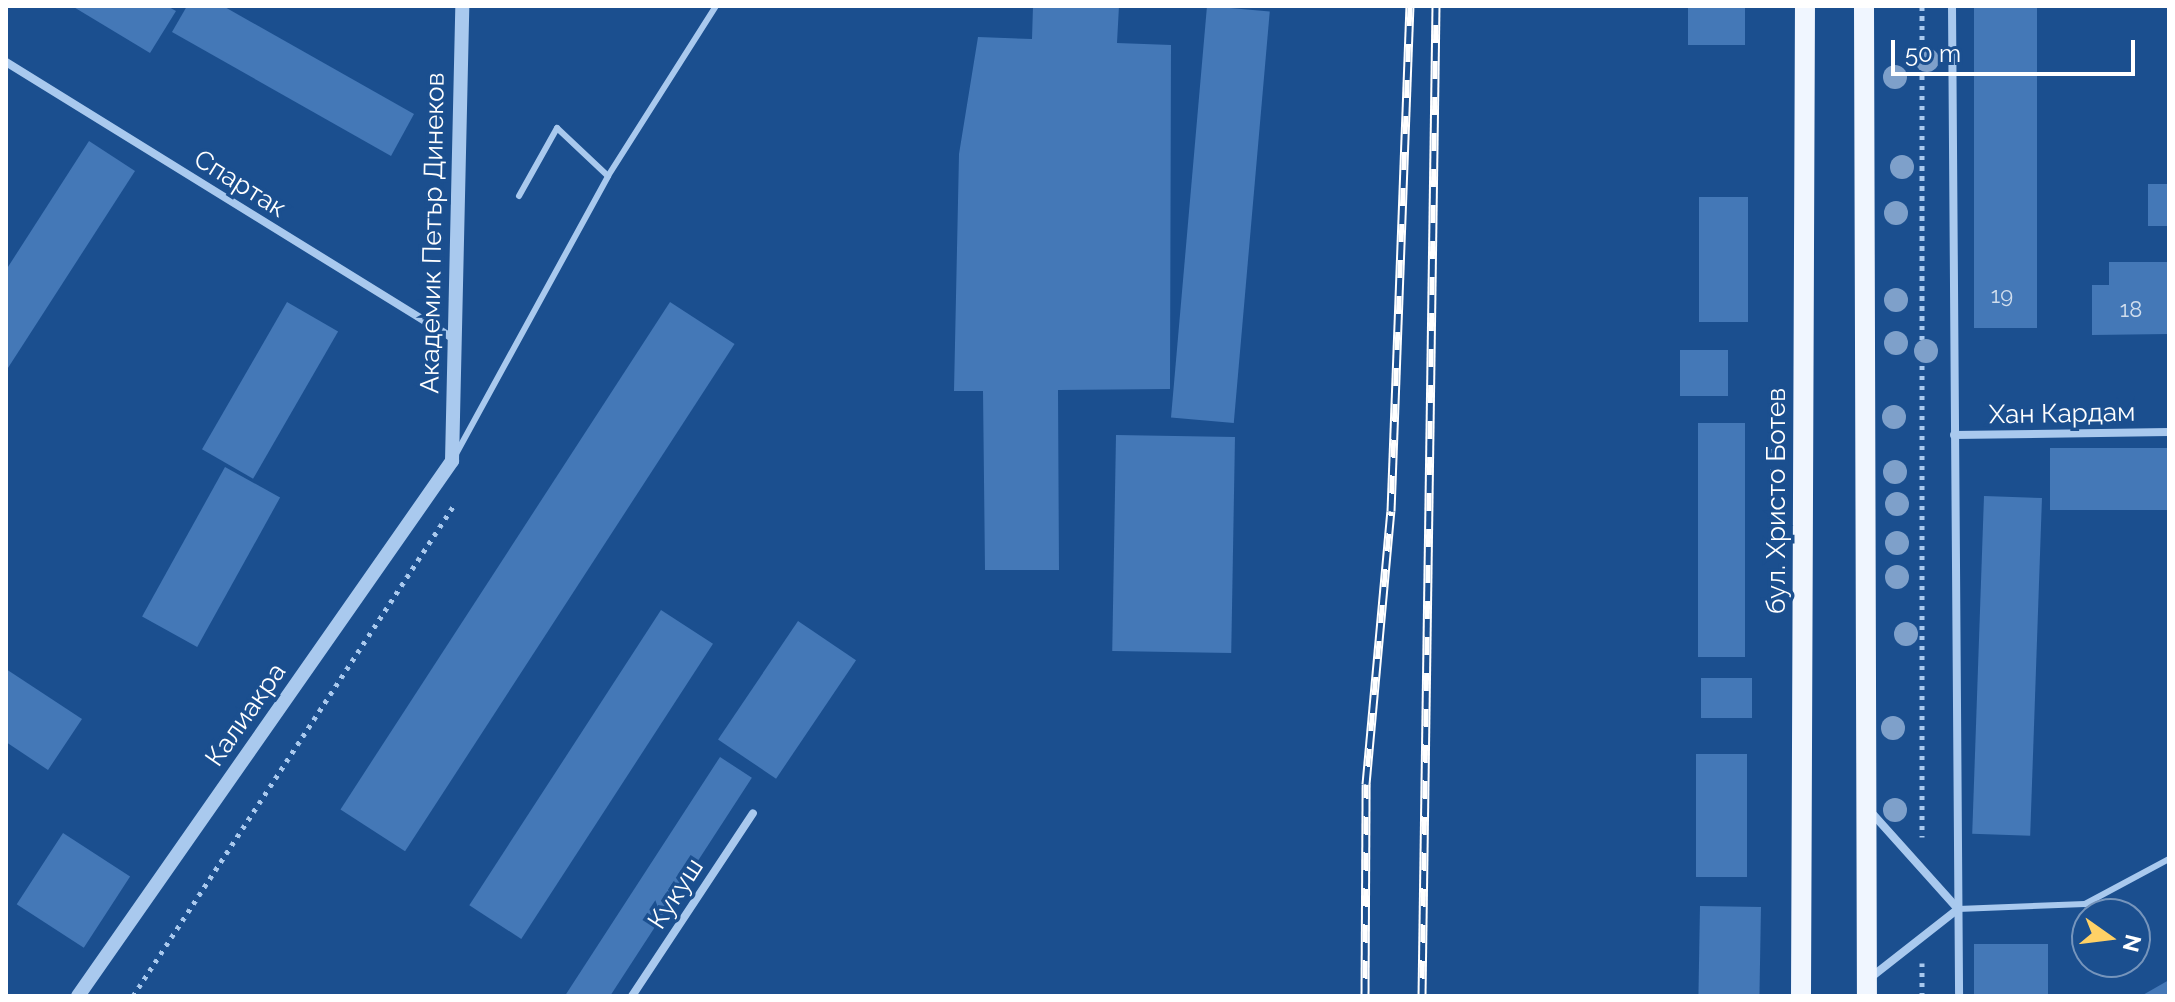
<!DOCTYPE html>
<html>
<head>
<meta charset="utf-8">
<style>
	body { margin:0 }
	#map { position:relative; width:2175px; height:1002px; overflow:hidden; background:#1b4f8f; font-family:Raleway,sans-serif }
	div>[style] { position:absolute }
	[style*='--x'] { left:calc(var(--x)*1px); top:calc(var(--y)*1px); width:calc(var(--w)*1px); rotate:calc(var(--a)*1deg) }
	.building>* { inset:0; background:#4478b7; transform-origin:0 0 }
	.path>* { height:5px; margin-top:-2.5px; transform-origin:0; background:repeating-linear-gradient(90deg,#a9c9ee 0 4px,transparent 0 10px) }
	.service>* { height:6px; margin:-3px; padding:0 3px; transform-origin:3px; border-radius:3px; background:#a9c9ee }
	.minor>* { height:8px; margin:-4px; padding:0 4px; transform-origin:4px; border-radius:4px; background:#a9c9ee }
	.tertiary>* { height:14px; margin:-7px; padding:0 7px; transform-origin:7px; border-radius:7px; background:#a9c9ee }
	.primary>* { height:20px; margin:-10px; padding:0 10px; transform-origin:10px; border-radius:10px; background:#f0f6ff }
	.rail>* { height:9px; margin-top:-4.5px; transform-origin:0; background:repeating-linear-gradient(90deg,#1b4f8f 0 18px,#fff 0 36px); box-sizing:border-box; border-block:2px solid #fff }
	.trees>* { width:24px; height:24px; margin:-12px; border-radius:50%; background:#7ea0ca }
	span { translate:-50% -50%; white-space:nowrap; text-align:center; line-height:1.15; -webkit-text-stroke:7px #1b4f8f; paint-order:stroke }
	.number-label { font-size:22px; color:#d0dded }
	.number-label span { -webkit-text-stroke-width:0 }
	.street-label { font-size:26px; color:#fff }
	.frame { position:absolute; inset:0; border:8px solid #fff; pointer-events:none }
	.north { position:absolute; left:2071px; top:898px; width:80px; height:80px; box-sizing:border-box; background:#1b4f8f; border:2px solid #7695bc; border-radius:50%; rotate:104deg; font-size:22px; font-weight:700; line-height:32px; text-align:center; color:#fff }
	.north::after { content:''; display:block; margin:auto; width:28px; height:36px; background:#ffd166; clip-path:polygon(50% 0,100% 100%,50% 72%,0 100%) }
	.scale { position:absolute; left:1891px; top:40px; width:244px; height:36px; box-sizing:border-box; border:4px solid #fff; border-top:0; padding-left:10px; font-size:24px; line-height:28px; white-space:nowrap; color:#fff; -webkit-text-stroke:6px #1b4f8f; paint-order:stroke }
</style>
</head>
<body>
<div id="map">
	<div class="building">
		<i style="clip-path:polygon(72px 6px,167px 6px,176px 11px,150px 53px)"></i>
		<i style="clip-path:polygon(187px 6px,223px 6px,414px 114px,391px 156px,172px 32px)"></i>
		<i style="clip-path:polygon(1033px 6px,1119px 6px,1117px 43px,1171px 45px,1170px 389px,1058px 390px,1059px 570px,985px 570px,983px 391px,954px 391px,959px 154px,978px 37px,1032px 39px)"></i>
		<i style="left:1207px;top:6px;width:63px;height:413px;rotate:5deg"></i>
		<i style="left:1688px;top:6px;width:57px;height:39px"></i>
		<i style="left:1974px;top:6px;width:63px;height:322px"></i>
		<i style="clip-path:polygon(89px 141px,135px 171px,6px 371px,6px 270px)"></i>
		<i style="left:2169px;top:184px;width:42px;height:21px;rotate:90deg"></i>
		<i style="left:1699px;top:197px;width:49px;height:125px"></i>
		<i style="clip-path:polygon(2109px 262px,2169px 262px,2169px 334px,2092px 335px,2092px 285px,2109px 285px)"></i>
		<i style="left:287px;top:302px;width:59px;height:170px;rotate:30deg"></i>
		<i style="left:670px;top:302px;width:77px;height:605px;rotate:33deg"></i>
		<i style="left:1680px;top:350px;width:48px;height:46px"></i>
		<i style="left:1745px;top:423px;width:234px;height:47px;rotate:90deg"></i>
		<i style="left:1116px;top:435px;width:119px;height:216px;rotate:1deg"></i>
		<i style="left:2169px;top:448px;width:62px;height:119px;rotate:90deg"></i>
		<i style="left:225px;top:467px;width:63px;height:171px;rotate:29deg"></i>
		<i style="left:1984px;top:496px;width:58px;height:338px;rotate:2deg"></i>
		<i style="left:661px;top:610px;width:62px;height:352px;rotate:33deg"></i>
		<i style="left:798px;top:621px;width:70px;height:143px;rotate:34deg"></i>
		<i style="clip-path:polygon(6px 669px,82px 719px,48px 770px,6px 742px)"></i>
		<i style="left:1752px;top:678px;width:40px;height:51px;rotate:90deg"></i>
		<i style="left:1696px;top:754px;width:51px;height:123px"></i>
		<i style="left:720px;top:757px;width:38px;height:287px;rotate:33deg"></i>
		<i style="left:63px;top:833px;width:80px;height:85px;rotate:33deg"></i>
		<i style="left:1700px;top:906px;width:61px;height:90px;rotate:1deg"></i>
		<i style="left:1974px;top:944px;width:74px;height:52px"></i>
		<i style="clip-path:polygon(2169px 980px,2169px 996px,2141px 996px)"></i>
	</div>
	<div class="path">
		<i style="--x:1922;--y:6;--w:831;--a:90"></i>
		<i style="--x:1772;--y:388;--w:143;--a:89.6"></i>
		<i style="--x:1922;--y:963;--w:33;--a:90"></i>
		<i style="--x:133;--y:996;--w:587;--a:-56.82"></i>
	</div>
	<div class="service">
		<i style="--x:519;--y:196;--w:78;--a:-60.8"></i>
		<i style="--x:557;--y:128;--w:70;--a:43.3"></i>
		<i style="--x:456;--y:454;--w:317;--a:-61.3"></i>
		<i style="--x:608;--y:176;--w:201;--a:-57.6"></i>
		<i style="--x:1958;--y:909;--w:127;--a:-2.3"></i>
		<i style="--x:2085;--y:904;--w:95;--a:-28.2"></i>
	</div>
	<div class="minor">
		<i style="--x:1952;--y:6;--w:990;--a:89.59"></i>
		<i style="--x:6;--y:62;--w:527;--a:31.73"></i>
		<i style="--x:1954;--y:435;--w:215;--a:-0.8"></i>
		<i style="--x:1870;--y:978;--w:112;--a:-38.1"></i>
		<i style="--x:1958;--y:909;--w:132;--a:-131.9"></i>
		<i style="--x:632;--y:996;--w:219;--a:-56.5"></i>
	</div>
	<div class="tertiary">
		<i style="--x:78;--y:996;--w:653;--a:-55.04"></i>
		<i style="--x:452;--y:461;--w:455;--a:-88.7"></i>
	</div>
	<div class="primary">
		<i style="--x:1864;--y:6;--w:990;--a:89.83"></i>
		<i style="--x:1801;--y:996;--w:990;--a:-89.77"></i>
	</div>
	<div class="rail">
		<i style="--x:1365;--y:996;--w:212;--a:-89.7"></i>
		<i style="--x:1366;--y:784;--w:274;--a:-84.8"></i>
		<i style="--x:1391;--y:511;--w:505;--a:-87.85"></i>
		<i style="--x:1422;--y:996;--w:990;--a:-89.19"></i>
	</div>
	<div class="trees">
		<i style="left:1927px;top:60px"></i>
		<i style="left:1895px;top:77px"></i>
		<i style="left:1902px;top:167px"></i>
		<i style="left:1896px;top:213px"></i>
		<i style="left:1896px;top:300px"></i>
		<i style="left:1896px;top:343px"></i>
		<i style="left:1926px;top:351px"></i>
		<i style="left:1894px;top:417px"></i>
		<i style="left:1895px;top:472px"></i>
		<i style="left:1897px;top:504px"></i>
		<i style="left:1897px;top:543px"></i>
		<i style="left:1897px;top:577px"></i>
		<i style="left:1906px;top:634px"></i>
		<i style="left:1893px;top:728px"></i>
		<i style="left:1895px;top:810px"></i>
	</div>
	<div class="number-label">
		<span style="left:2002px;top:296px">19</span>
		<span style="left:2131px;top:310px">18</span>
	</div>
	<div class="street-label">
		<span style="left:240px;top:184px;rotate:32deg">Спартак</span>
		<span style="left:433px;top:233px;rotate:-89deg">Академик Петър Динеков</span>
		<span style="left:2062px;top:414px;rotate:-1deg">Хан Кардам</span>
		<span style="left:1777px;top:501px;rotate:-90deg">бул. Христо Ботев</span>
		<span style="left:246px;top:715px;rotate:-55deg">Калиакра</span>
		<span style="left:676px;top:894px;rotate:-57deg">Кукуш</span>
	</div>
	<div class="frame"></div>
	<div class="north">N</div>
	<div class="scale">50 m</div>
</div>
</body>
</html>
